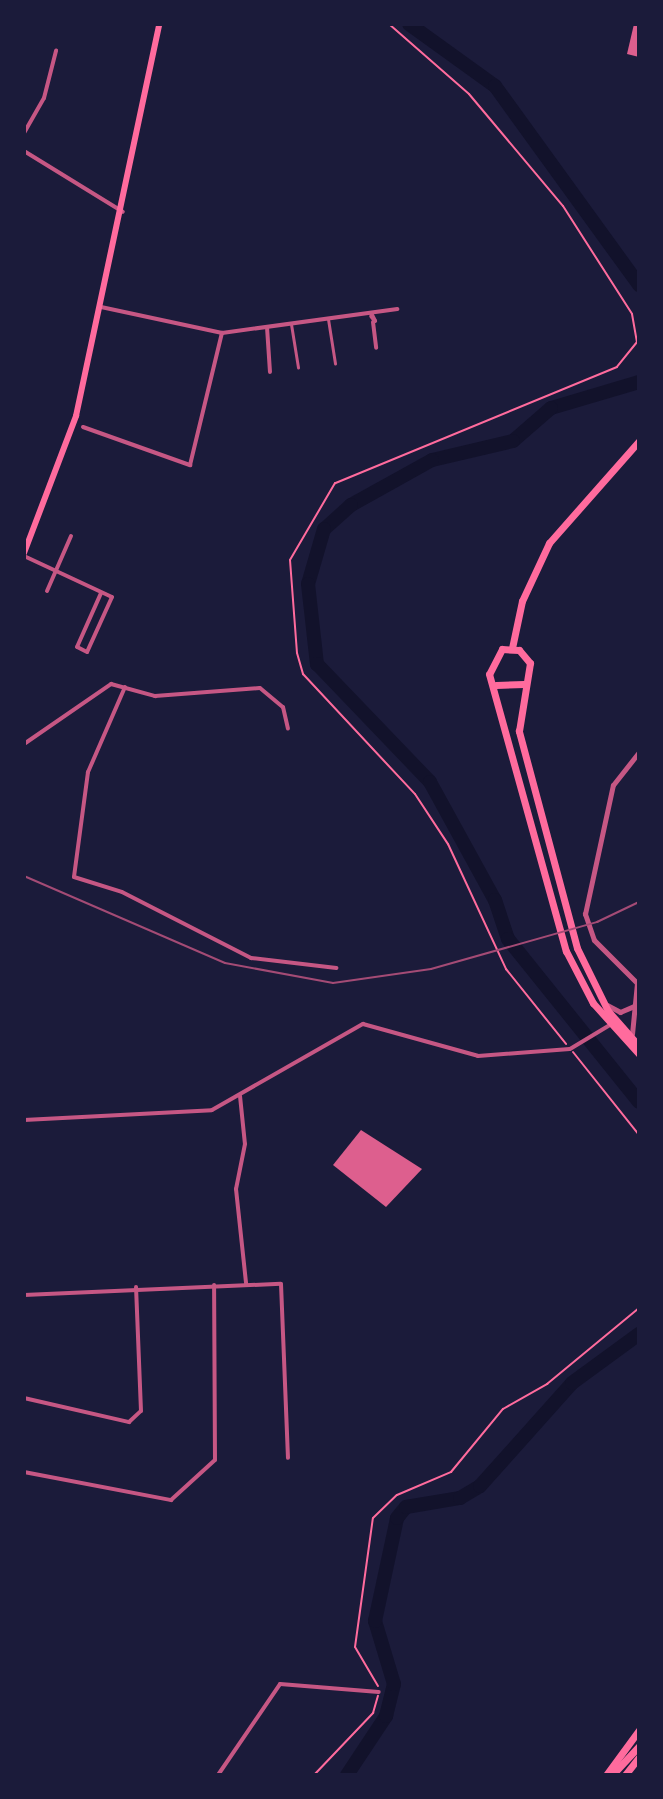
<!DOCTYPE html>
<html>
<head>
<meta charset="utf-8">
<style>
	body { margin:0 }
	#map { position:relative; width:663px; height:1799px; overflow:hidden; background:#1b1b3a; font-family:Montserrat,sans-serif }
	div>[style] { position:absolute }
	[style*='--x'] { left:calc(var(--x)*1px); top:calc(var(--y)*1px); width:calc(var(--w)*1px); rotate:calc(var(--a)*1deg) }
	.river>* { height:14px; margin:-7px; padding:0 7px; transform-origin:7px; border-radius:7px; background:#12122b }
	.building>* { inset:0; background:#dd5f8e }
	.path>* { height:2px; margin:-1px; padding:0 1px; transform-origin:1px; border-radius:1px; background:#ff6b9d }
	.pedestrian>* { height:3px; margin:-1.5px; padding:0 1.5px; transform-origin:1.5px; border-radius:1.5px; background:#c65784 }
	.minor>* { height:4px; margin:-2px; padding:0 2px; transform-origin:2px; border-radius:2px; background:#c65784 }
	.tertiary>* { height:5px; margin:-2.5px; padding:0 2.5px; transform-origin:2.5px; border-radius:2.5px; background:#c65784 }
	.secondary>* { height:6px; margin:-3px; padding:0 3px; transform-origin:3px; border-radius:3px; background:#ff6b9d }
	.primary>* { height:7px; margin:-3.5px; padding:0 3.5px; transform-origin:3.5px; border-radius:3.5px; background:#ff6b9d }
	.trunk>* { height:7px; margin:-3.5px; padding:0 3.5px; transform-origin:3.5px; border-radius:3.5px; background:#ff6b9d }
	.tram>* { height:2px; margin:-1px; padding:0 1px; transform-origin:1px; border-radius:1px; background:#a44b75 }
	span { translate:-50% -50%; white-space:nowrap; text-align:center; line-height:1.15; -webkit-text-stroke:7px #1b1b3a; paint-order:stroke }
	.frame { position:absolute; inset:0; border:26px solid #1b1b3a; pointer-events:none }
</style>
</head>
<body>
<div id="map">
	<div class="river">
		<i style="--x:409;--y:24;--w:106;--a:35.8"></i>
		<i style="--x:495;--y:86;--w:246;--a:54.1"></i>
		<i style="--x:639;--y:382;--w:92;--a:163.5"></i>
		<i style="--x:551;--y:408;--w:50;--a:139"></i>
		<i style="--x:513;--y:441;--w:83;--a:166.8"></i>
		<i style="--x:432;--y:460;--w:93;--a:150.9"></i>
		<i style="--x:351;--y:505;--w:36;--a:138"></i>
		<i style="--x:324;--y:529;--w:57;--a:106.2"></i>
		<i style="--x:308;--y:584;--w:81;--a:83.6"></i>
		<i style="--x:317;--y:664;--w:163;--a:46.2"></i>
		<i style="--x:430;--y:782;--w:135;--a:61.2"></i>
		<i style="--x:495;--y:900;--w:41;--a:71.6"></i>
		<i style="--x:508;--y:939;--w:209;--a:51.2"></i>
		<i style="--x:347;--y:1775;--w:71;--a:-56.5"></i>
		<i style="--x:386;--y:1716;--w:33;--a:-76"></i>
		<i style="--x:394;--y:1684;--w:66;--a:-106.8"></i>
		<i style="--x:375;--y:1621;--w:105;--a:-77.9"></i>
		<i style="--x:397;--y:1518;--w:14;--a:-51"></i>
		<i style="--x:406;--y:1507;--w:55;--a:-9.5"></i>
		<i style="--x:460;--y:1498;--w:23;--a:-31"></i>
		<i style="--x:480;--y:1486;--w:138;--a:-48.2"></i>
		<i style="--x:572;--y:1383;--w:83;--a:-36.2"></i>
	</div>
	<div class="building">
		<i style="clip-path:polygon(634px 24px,639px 24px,639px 57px,627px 54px)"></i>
		<i style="clip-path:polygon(361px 1130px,422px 1169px,386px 1207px,333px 1165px)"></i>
	</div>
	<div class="path">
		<i style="--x:389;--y:24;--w:106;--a:41.2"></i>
		<i style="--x:469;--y:94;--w:146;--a:50"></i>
		<i style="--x:563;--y:206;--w:128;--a:57.4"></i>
		<i style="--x:632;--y:314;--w:28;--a:80"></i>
		<i style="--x:637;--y:342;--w:32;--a:129"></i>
		<i style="--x:617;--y:367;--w:305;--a:157.6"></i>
		<i style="--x:335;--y:483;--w:89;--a:120.3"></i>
		<i style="--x:290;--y:560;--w:93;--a:85.7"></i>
		<i style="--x:297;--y:653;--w:22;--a:74"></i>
		<i style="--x:303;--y:674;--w:164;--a:47"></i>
		<i style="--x:415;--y:794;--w:60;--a:56.6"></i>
		<i style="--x:448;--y:844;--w:138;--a:65.1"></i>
		<i style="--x:506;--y:969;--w:96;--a:51.3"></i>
		<i style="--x:573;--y:1052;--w:106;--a:51.5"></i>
		<i style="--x:378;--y:1686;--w:45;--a:-120.5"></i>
		<i style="--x:355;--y:1647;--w:130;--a:-82.1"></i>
		<i style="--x:373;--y:1518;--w:33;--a:-44"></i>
		<i style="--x:397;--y:1495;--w:59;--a:-23.1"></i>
		<i style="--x:451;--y:1472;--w:82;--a:-50.5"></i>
		<i style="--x:503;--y:1409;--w:51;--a:-29.6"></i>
		<i style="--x:547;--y:1384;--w:119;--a:-39.6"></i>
		<i style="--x:314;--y:1775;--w:86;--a:-46.4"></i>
		<i style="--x:373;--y:1713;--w:18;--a:-74"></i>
	</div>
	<div class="pedestrian">
		<i style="--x:328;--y:319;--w:45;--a:81"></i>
		<i style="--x:291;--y:324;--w:44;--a:80.8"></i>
	</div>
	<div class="minor">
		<i style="--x:24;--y:133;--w:40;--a:-60.3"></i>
		<i style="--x:44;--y:98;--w:49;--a:-75.7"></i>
		<i style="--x:24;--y:151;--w:116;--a:31.6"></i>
		<i style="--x:101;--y:307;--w:124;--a:12.1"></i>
		<i style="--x:222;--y:333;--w:177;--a:-7.8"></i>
		<i style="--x:371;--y:313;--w:9;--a:63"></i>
		<i style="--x:375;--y:321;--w:6;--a:-129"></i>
		<i style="--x:373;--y:322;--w:26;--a:83"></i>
		<i style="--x:267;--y:327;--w:45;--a:86.2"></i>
		<i style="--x:83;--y:427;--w:114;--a:19.6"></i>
		<i style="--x:190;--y:465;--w:136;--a:-76.4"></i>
		<i style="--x:24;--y:556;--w:97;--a:25"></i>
		<i style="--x:112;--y:597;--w:60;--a:114.4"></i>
		<i style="--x:87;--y:652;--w:11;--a:-153"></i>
		<i style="--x:77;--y:647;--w:59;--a:-66"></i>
		<i style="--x:47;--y:591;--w:60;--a:-66.4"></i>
		<i style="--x:125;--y:687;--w:93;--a:113.5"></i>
		<i style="--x:88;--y:772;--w:106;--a:97.6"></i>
		<i style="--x:74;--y:877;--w:50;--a:17.4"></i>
		<i style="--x:122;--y:892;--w:145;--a:27.1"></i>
		<i style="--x:251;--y:958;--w:86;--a:6.7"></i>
		<i style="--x:24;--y:744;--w:106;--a:-34.6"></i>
		<i style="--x:111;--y:684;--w:46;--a:15.3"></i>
		<i style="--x:155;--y:696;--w:105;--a:-4.4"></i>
		<i style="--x:260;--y:688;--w:30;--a:40"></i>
		<i style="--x:283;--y:707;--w:22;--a:77"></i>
		<i style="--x:240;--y:1096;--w:48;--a:84.1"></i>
		<i style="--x:245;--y:1144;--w:46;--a:101.3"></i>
		<i style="--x:236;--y:1189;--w:95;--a:83.9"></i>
		<i style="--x:24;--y:1120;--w:188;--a:-3"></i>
		<i style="--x:212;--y:1110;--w:174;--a:-29.7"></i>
		<i style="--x:363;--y:1024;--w:119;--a:15.5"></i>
		<i style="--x:478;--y:1056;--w:92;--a:-4.4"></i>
		<i style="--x:570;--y:1049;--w:47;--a:-31"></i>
		<i style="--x:24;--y:1295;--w:257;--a:-2.5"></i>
		<i style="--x:281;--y:1284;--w:174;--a:87.7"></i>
		<i style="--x:24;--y:1398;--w:108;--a:12.9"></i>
		<i style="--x:129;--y:1422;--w:16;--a:-43"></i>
		<i style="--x:141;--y:1411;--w:124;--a:-92.3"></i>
		<i style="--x:24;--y:1472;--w:150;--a:10.8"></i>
		<i style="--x:171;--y:1500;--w:59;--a:-42.3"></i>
		<i style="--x:215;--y:1460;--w:175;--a:-90.3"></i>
		<i style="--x:218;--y:1775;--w:110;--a:-55.7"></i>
		<i style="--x:280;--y:1684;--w:99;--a:4.6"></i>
	</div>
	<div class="tertiary">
		<i style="--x:607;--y:1005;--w:15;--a:28"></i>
		<i style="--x:620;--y:1012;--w:15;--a:-23"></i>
		<i style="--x:632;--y:1034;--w:51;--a:-84.4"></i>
		<i style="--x:637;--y:983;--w:61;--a:-135"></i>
		<i style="--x:594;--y:940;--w:28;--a:-109"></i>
		<i style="--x:585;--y:914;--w:132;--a:-77.8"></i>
		<i style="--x:613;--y:785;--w:42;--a:-51.8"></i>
	</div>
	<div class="secondary">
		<i style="--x:24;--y:553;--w:147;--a:-69.2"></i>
		<i style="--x:76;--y:416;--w:401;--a:-78"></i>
	</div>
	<div class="primary">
		<i style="--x:512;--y:648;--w:48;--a:-78"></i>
		<i style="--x:522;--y:601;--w:64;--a:-65"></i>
		<i style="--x:549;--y:543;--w:136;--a:-48.6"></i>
		<i style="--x:496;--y:685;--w:28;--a:-2"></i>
		<i style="--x:639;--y:1046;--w:47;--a:-131.5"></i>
		<i style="--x:608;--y:1011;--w:70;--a:-116.2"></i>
		<i style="--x:577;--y:948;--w:225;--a:-105"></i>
		<i style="--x:519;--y:731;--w:69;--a:-80.8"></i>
		<i style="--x:530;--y:663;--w:17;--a:-130"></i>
		<i style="--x:519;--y:650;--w:17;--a:-177"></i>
		<i style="--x:502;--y:649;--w:28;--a:117"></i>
		<i style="--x:489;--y:674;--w:288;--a:74.5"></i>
		<i style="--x:566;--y:951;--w:59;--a:62.6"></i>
		<i style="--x:593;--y:1003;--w:69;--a:48"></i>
		<i style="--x:606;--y:1775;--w:56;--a:-53.7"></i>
	</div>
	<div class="trunk">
		<i style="--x:612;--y:1775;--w:40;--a:-47"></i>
		<i style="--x:625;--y:1775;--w:23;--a:-52"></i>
	</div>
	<div class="tram">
		<i style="--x:24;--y:876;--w:219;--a:23.4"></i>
		<i style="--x:225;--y:963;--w:110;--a:10.5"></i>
		<i style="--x:333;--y:983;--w:99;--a:-8.1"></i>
		<i style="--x:431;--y:969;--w:173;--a:-15.8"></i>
		<i style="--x:597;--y:922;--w:47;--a:-25.5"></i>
	</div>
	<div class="frame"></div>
</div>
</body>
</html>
